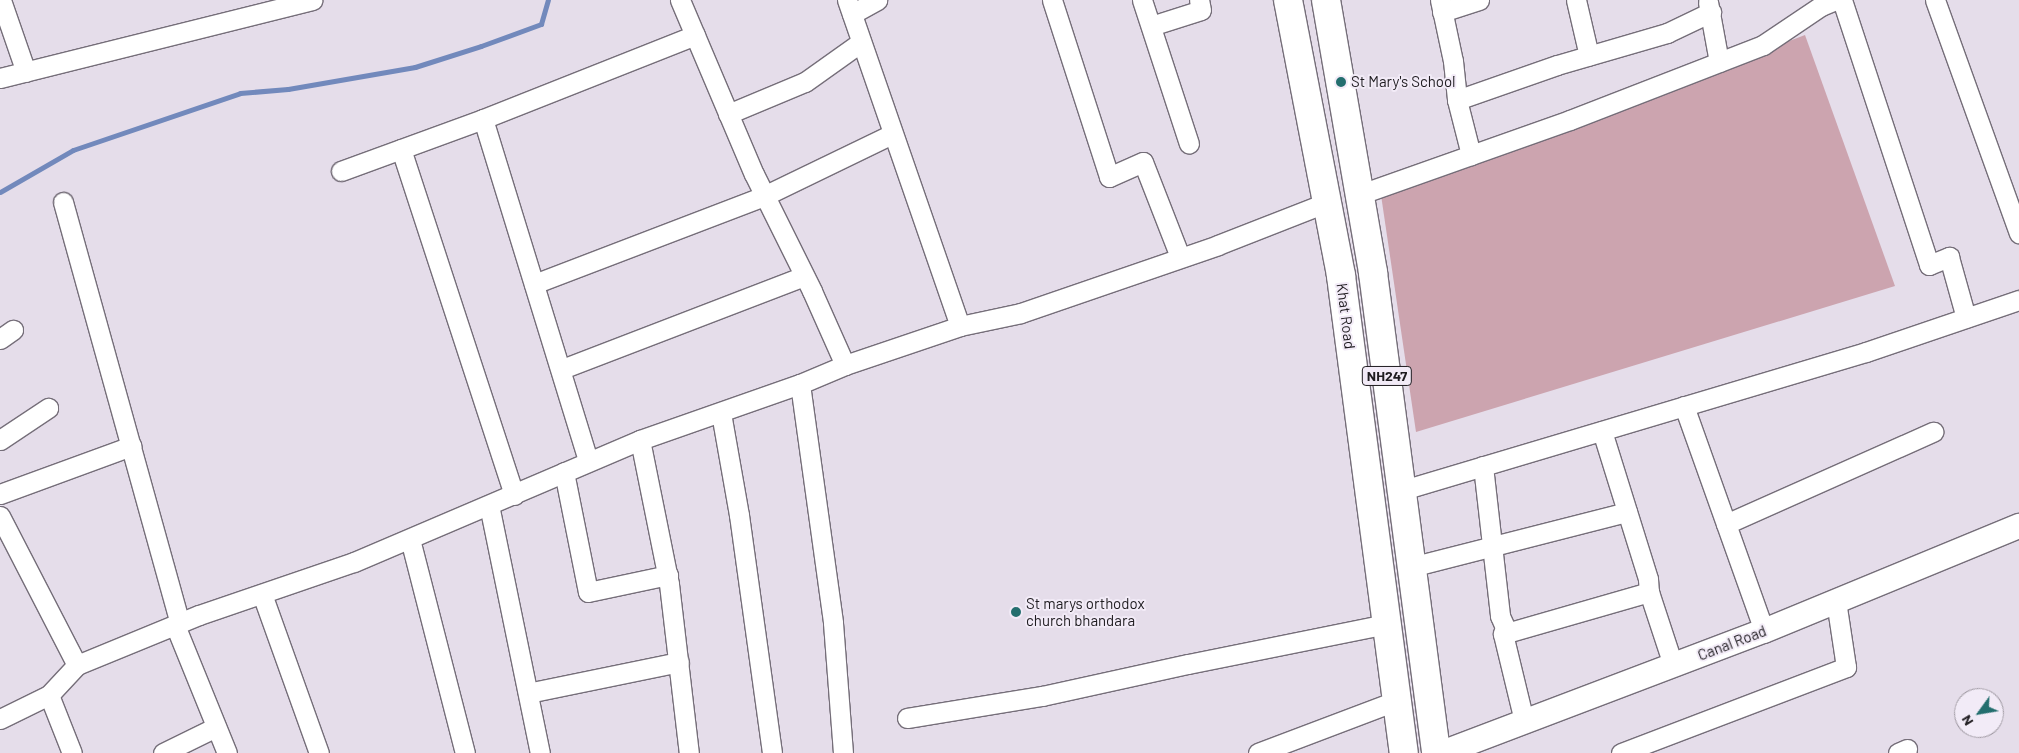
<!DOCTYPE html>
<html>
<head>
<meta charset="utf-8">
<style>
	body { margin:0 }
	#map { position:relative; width:2019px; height:753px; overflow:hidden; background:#e5ddea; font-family:Barlow,sans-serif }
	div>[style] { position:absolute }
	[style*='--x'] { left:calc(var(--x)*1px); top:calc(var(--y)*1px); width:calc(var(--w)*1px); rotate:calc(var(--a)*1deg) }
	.green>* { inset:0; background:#cca4af }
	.stream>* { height:5px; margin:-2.5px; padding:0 2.5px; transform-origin:2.5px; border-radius:2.5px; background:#7289bc }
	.roads { filter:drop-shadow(1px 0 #756e79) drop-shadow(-1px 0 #756e79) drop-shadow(0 1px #756e79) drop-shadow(0 -1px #756e79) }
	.minor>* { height:19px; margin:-9.5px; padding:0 9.5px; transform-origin:9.5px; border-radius:9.5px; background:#fff }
	.tertiary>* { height:24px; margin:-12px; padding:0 12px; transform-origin:12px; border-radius:12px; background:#fff }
	.trunk>* { height:28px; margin:-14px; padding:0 14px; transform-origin:14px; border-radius:14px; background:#fff }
	.dots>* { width:14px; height:14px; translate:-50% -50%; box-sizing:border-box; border:2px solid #f2ebf7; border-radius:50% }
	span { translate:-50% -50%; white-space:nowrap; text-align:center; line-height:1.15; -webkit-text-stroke:4px #f2ebf7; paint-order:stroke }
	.shield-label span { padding:1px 4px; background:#f2ebf7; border:1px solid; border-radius:4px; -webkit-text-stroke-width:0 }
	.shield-label { font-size:14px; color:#1f1c20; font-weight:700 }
	.poi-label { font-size:15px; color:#1f1c20 }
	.left { translate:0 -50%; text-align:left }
	.street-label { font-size:15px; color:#1f1c20 }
	.north { position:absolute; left:1954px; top:688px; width:50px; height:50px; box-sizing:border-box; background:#f2ebf7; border:1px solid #9e98a1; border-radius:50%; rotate:238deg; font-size:14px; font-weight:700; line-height:20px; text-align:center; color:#1f1c20 }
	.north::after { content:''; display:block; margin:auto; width:18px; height:22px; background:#236e6e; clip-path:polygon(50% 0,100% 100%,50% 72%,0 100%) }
</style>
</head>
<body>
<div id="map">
	<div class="green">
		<i style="clip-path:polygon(1805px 35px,1895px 286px,1416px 432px,1381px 195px)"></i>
	</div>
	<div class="stream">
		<i style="--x:0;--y:192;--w:84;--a:-29.9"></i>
		<i style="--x:73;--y:150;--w:176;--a:-18.8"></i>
		<i style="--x:240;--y:93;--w:48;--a:-4.8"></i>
		<i style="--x:288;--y:89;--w:129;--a:-9.8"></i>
		<i style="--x:415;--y:67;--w:69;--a:-17.7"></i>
		<i style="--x:481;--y:46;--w:64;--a:-20.1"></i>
		<i style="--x:541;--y:24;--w:25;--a:-74"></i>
	</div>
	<div class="roads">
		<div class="minor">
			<i style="--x:1;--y:0;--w:76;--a:70.9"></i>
			<i style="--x:680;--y:0;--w:189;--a:67"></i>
			<i style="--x:754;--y:174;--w:131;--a:63.6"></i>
			<i style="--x:812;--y:291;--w:81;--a:66"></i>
			<i style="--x:847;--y:0;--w:345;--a:70.9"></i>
			<i style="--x:1052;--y:0;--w:186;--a:72.1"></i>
			<i style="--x:1109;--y:177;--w:37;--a:-24"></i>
			<i style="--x:1143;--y:162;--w:102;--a:68.7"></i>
			<i style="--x:1142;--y:0;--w:151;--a:71.9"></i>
			<i style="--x:1440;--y:0;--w:62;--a:78"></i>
			<i style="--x:1453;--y:61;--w:39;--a:84"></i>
			<i style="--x:1457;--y:100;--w:106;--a:-19.3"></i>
			<i style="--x:1557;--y:65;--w:115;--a:-16.2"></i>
			<i style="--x:1667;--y:33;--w:49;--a:-25.5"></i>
			<i style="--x:1576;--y:0;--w:57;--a:76.9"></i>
			<i style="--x:1842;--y:0;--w:279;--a:71.8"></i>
			<i style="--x:1929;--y:265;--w:22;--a:-22"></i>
			<i style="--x:1949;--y:257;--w:63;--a:74.4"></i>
			<i style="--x:1935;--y:0;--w:248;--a:70.2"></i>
			<i style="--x:1708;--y:2;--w:61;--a:79.6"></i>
			<i style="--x:1442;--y:12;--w:39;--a:-18"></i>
			<i style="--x:852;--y:14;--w:29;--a:-29"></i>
			<i style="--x:1151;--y:26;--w:52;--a:-17.7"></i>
			<i style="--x:1201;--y:10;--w:10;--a:-101"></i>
			<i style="--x:0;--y:78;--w:322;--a:-14"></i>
			<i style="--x:1457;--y:100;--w:57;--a:75.7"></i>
			<i style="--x:728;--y:114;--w:83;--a:-22.6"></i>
			<i style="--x:805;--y:82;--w:69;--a:-35.5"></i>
			<i style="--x:483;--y:119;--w:358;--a:72.9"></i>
			<i style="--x:401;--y:149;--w:364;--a:71.9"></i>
			<i style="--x:341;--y:171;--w:151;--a:-20.1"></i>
			<i style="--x:483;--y:119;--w:228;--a:-21.6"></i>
			<i style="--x:1361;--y:194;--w:222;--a:-19.5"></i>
			<i style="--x:1570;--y:120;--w:207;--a:-21.2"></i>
			<i style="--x:1763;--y:45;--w:70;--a:-33.9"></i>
			<i style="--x:1821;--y:6;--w:15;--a:-23"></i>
			<i style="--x:63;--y:202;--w:437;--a:74.5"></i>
			<i style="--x:534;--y:284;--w:246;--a:-20.9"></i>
			<i style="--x:764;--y:196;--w:142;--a:-25.8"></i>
			<i style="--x:0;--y:339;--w:16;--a:-35"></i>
			<i style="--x:562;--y:369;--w:259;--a:-21"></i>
			<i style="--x:800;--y:384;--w:241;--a:82.1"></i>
			<i style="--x:833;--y:623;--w:130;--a:85.6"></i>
			<i style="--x:1684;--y:406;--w:239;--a:70.4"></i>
			<i style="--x:721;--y:413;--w:104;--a:80"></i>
			<i style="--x:739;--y:515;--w:240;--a:82.1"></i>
			<i style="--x:1602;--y:431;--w:155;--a:72.7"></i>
			<i style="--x:1648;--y:579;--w:13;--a:86"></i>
			<i style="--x:1649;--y:592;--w:77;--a:71.8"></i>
			<i style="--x:0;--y:440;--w:58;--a:-33.7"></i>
			<i style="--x:640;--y:440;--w:147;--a:78.6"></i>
			<i style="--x:669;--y:584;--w:170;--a:83.3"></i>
			<i style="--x:1483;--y:466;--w:151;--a:83.5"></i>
			<i style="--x:1500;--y:616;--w:12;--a:66"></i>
			<i style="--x:1505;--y:627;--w:7;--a:106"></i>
			<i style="--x:1503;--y:634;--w:89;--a:76.4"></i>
			<i style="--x:564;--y:472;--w:122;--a:78.7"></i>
			<i style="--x:588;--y:592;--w:82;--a:-12"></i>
			<i style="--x:1403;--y:490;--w:483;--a:-16.6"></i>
			<i style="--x:1866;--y:352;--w:162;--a:-18.8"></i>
			<i style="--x:0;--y:494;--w:140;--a:-20.1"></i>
			<i style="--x:489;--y:505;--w:253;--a:78.4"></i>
			<i style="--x:0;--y:516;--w:168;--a:62.7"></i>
			<i style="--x:1726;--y:524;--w:227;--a:-24"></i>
			<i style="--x:410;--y:539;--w:221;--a:75.6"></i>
			<i style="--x:1411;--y:567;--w:223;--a:-14.3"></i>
			<i style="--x:262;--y:594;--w:169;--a:70.3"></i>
			<i style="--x:175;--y:625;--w:138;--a:67.9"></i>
			<i style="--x:1503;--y:634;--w:152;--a:-16"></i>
			<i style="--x:528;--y:693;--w:154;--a:-11.6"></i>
			<i style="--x:49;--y:695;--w:62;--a:68.4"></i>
			<i style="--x:907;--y:718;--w:137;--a:-9.3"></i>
			<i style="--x:1042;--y:696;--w:149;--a:-12.4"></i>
			<i style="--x:1188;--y:664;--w:203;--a:-11.4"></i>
			<i style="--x:0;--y:719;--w:55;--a:-26.1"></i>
			<i style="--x:49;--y:695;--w:41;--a:-47"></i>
			<i style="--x:77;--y:665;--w:132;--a:-22.3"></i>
			<i style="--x:199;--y:615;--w:164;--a:-18.9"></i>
			<i style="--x:354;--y:562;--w:311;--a:-23.1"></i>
			<i style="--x:640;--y:440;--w:170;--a:-19.3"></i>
			<i style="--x:800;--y:384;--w:49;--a:-22.9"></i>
			<i style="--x:845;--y:365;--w:121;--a:-18.7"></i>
			<i style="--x:960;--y:326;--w:62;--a:-12"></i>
			<i style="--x:1021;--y:313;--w:208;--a:-19"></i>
			<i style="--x:1218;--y:245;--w:118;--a:-21.4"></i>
			<i style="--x:163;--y:753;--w:59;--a:-26.1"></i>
			<i style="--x:1258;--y:753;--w:150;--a:-20.7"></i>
			<i style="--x:1621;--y:753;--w:241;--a:-20.9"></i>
			<i style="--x:1846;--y:667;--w:67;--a:-98.6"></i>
			<i style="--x:1898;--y:753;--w:10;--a:-24"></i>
		</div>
		<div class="tertiary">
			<i style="--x:1442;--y:753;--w:344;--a:-20.8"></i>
			<i style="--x:1764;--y:631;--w:276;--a:-22.4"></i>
		</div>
		<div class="trunk">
			<i style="--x:1288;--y:0;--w:281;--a:79.1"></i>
			<i style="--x:1341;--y:276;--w:481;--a:82.5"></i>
			<i style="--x:1326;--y:0;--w:277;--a:80.2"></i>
			<i style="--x:1373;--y:273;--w:484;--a:82.5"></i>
		</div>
	</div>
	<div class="dots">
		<i style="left:1341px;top:82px;background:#236e6e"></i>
		<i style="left:1016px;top:612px;background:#236e6e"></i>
	</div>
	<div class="shield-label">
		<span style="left:1387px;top:376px">NH247</span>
	</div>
	<div class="poi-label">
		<span class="left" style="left:1351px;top:82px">St Mary's School</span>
		<span class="left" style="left:1026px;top:612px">St marys orthodox<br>church bhandara</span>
	</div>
	<div class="street-label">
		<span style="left:1346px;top:316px;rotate:83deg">Khat Road</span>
		<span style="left:1732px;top:643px;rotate:-21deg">Canal Road</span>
	</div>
	<div class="north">N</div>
</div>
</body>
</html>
